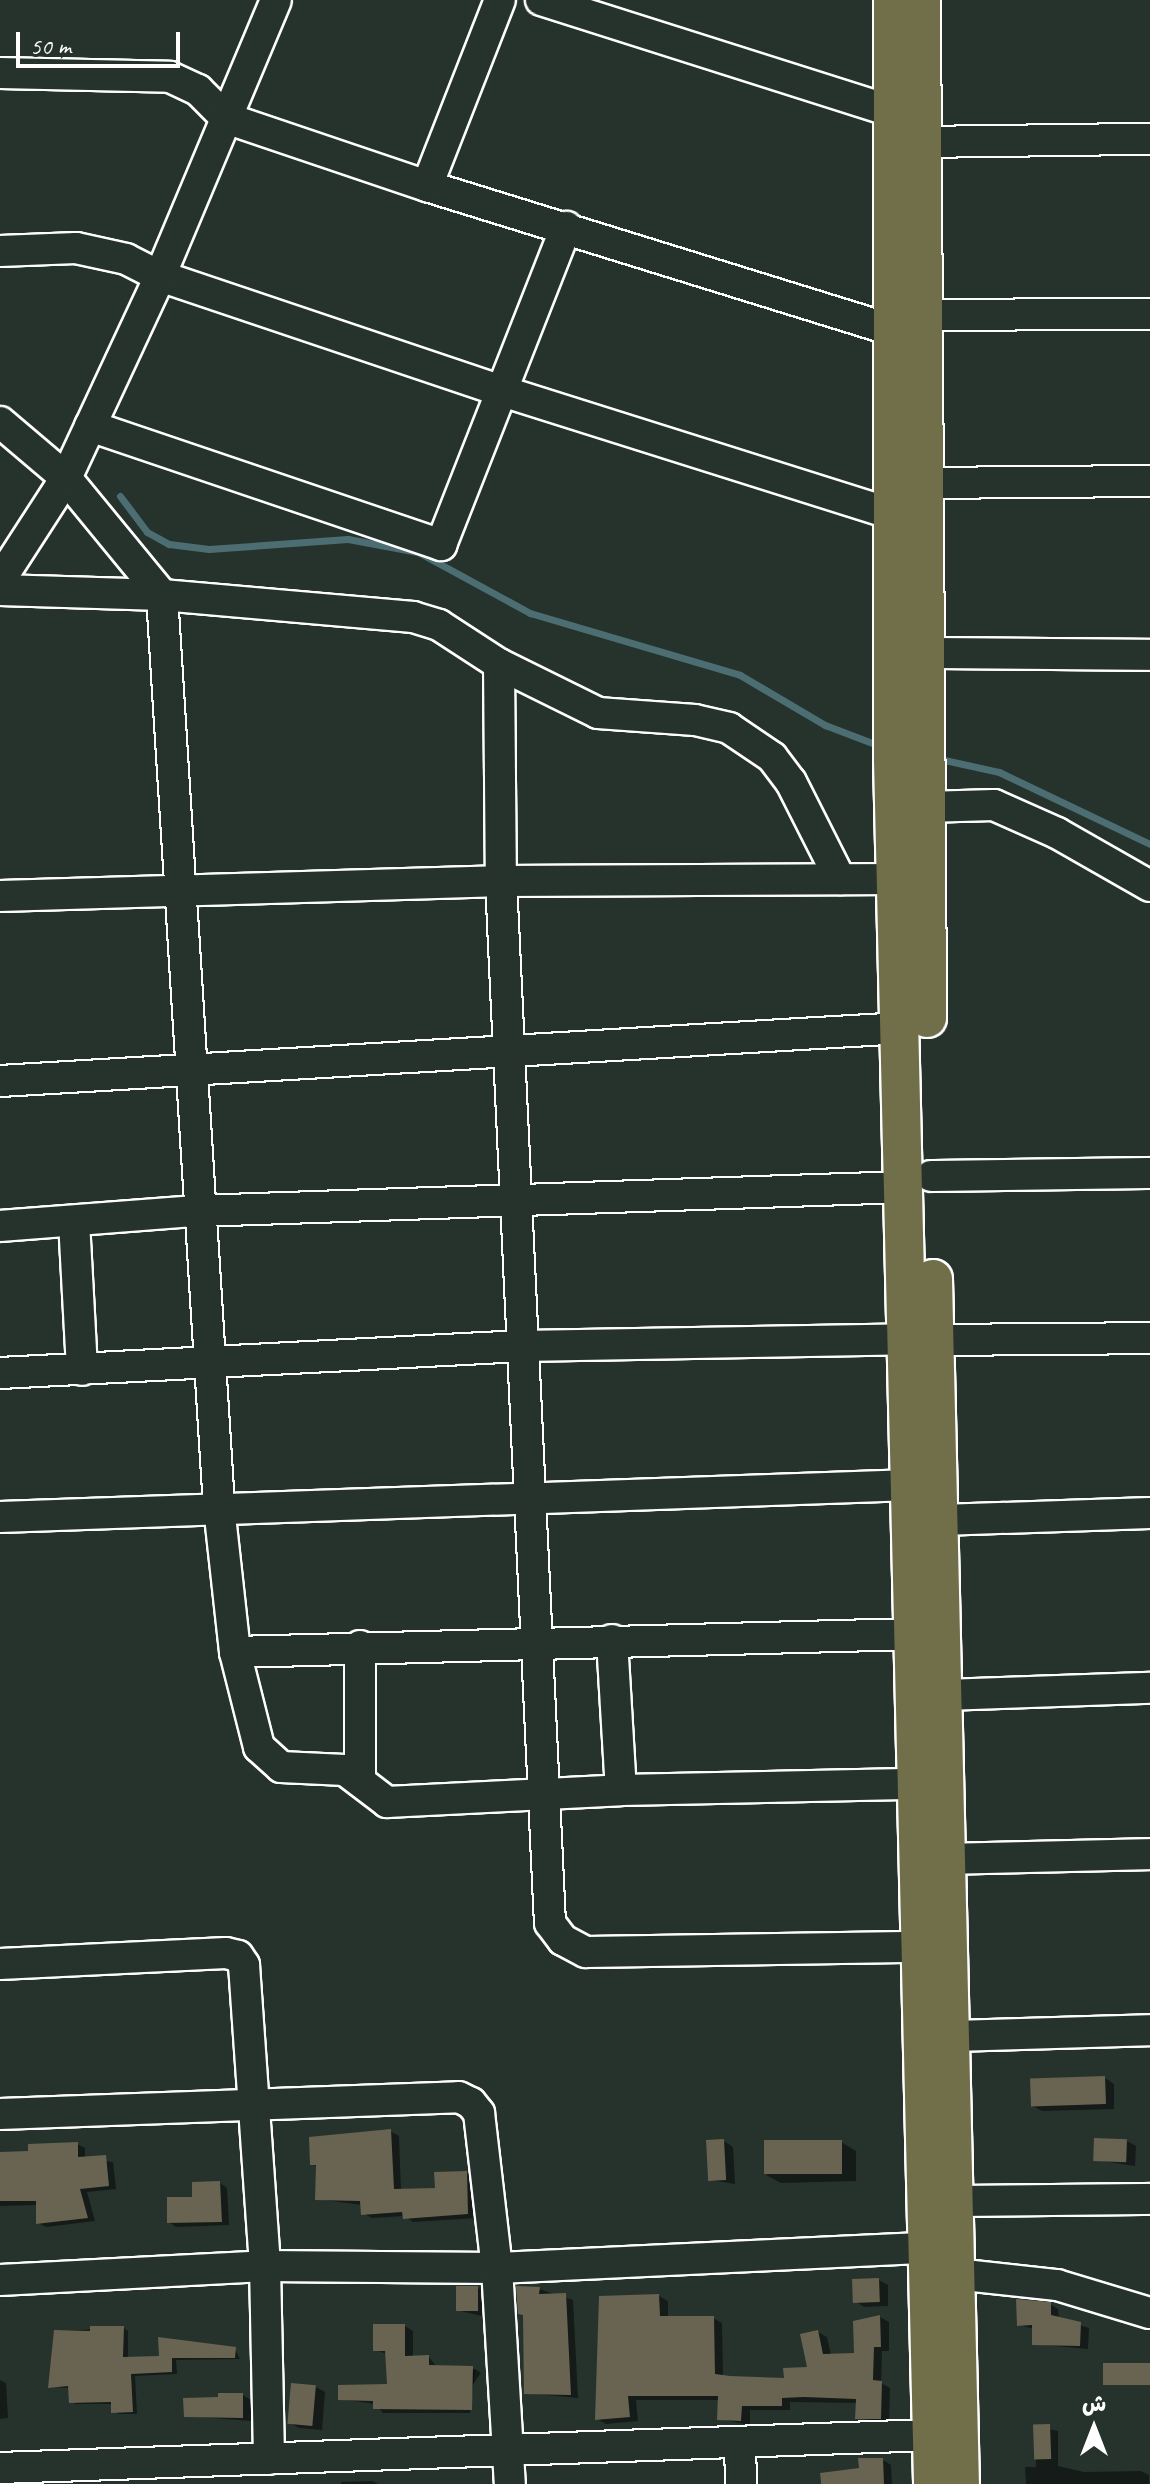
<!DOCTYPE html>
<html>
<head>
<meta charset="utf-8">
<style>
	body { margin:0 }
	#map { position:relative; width:1150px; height:2484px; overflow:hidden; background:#26332d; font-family:Caveat,"Playpen Sans Arabic",sans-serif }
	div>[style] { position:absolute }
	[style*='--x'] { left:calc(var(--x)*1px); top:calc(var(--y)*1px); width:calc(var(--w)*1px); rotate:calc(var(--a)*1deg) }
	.shadow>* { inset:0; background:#0007; transform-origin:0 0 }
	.stream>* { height:7px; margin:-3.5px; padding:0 3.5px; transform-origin:3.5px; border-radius:3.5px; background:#4c6e72 }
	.building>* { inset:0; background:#686451; transform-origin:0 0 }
	.roads { filter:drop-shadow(2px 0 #fff) drop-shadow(-2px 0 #fff) drop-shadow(0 2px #fff) drop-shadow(0 -2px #fff) }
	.minor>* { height:30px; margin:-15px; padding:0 15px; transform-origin:15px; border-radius:15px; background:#26332d }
	.major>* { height:38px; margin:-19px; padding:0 19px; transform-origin:19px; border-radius:19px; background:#716f4a }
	span { translate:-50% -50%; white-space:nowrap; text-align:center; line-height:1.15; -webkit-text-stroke:6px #26332d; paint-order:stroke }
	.north { position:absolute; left:1054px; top:2388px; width:80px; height:80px; -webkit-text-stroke:6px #26332d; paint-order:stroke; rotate:0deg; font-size:22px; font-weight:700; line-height:32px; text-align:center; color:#fff }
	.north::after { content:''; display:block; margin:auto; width:28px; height:36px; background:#fff; clip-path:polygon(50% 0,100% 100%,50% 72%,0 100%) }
	.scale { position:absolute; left:16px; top:32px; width:164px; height:36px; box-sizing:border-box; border:4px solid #fff; border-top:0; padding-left:10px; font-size:24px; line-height:28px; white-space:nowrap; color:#fff; -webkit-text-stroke:6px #26332d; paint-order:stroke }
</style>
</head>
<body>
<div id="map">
	<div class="shadow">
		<i style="clip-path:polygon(1105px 2078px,1114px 2084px,1114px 2109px,1042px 2111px,1033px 2106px)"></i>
		<i style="clip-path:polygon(390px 2131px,399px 2136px,401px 2191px,437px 2190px,467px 2173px,475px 2178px,476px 2218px,413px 2222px,405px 2216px,372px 2218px,363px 2213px,362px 2205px,317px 2199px,318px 2167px,312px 2164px)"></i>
		<i style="clip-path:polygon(724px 2141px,733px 2147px,735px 2184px,710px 2180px)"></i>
		<i style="clip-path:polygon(1127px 2141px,1136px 2146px,1135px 2166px,1096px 2160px)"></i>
		<i style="clip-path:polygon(841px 2142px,856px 2151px,856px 2181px,781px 2183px,766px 2175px)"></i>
		<i style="clip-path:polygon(77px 2144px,85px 2148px,85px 2159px,113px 2162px,116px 2189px,87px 2192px,95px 2221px,46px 2227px,38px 2223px,38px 2205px,0 2206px,0 2152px,30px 2153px)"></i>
		<i style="clip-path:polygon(220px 2183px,227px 2188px,229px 2225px,176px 2227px,169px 2222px)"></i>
		<i style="clip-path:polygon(879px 2280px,888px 2285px,888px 2306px,864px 2307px,855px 2301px)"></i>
		<i style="clip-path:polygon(478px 2288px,487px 2294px,486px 2317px,456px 2310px)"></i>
		<i style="clip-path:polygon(539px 2289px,573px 2300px,578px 2398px,526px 2393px,525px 2316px,520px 2313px)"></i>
		<i style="clip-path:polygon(659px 2296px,668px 2301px,668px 2318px,713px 2318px,722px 2323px,723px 2377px,786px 2380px,810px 2369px,818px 2332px,827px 2337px,831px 2355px,856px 2354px,880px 2317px,889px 2322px,889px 2351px,882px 2351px,881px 2383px,890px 2388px,889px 2423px,857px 2418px,858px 2403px,790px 2402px,790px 2410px,750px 2410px,750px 2425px,719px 2419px,720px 2400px,636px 2400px,638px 2421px,606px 2424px,597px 2419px)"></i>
		<i style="clip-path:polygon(1050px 2304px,1058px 2309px,1059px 2319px,1089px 2328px,1088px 2349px,1034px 2344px,1034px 2329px,1019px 2325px)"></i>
		<i style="clip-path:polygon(405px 2326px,413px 2331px,413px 2358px,429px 2357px,437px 2367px,475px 2369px,470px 2413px,383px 2413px,375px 2404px,340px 2399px,389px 2386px,387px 2354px,375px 2350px)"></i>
		<i style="clip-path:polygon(124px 2328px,128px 2331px,128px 2359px,235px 2349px,240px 2359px,176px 2360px,177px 2374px,135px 2376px,137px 2414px,118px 2414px,113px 2404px,75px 2404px,70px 2388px,50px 2387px,56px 2331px)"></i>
		<i style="clip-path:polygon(1150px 2365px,1150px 2385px,1105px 2384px)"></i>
		<i style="left:475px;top:2369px;width:7px;height:44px;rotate:34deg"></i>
		<i style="clip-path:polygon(0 2380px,6px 2383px,8px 2418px,0 2419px)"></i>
		<i style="clip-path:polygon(316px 2387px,325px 2392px,322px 2430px,299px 2428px,290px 2423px)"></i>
		<i style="clip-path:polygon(243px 2395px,251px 2400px,251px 2421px,186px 2416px)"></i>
		<i style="clip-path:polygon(1035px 2426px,1058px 2431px,1058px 2466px,1084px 2472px,1141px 2471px,1149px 2475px,1149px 2484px,1026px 2484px,1025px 2467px,1036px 2467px)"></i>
		<i style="clip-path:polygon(883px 2460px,891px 2465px,892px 2484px,801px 2484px,821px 2484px,820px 2475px,861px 2470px)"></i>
		<i style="clip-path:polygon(373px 2481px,378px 2484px,341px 2484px,341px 2482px)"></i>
	</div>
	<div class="stream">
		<i style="--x:120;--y:496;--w:45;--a:53.1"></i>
		<i style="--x:147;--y:532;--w:25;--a:29"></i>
		<i style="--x:169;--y:544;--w:40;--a:7.1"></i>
		<i style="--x:209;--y:549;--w:139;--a:-4.1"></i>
		<i style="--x:348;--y:539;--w:71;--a:10.5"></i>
		<i style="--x:418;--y:552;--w:128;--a:28.6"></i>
		<i style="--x:530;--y:613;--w:219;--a:16.4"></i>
		<i style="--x:740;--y:675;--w:99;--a:30.5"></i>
		<i style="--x:825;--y:725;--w:59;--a:20.9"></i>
		<i style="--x:935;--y:758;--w:66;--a:12.3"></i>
		<i style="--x:999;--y:772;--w:167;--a:25.5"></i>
	</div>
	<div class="building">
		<i style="left:1105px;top:2076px;width:28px;height:75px;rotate:88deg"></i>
		<i style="clip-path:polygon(391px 2129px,394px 2189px,435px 2188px,434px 2172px,467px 2171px,468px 2214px,403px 2219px,402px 2212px,361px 2215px,360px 2201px,315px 2200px,316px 2165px,310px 2165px,309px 2137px)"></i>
		<i style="left:1094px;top:2138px;width:33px;height:23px;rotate:2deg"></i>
		<i style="left:724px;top:2139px;width:41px;height:18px;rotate:87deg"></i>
		<i style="left:842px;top:2140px;width:34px;height:78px;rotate:90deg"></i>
		<i style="clip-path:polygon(78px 2142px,78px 2157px,106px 2155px,109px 2186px,80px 2189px,88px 2218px,36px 2224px,36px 2201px,0 2201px,0 2152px,28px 2151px,28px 2144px)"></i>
		<i style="clip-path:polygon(220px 2181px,222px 2222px,167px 2223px,167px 2197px,192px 2197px,192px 2182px)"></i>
		<i style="left:879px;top:2278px;width:24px;height:27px;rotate:88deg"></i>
		<i style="left:456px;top:2286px;width:22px;height:25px"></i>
		<i style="clip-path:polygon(516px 2286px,540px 2287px,539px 2294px,566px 2293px,571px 2395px,524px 2394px,523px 2315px,518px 2314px)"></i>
		<i style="clip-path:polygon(659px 2294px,660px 2316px,714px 2316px,715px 2374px,730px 2376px,784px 2378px,783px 2368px,807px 2367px,800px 2334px,818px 2330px,823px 2354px,854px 2353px,853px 2321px,880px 2315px,881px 2347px,874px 2347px,873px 2380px,882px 2381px,881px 2419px,855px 2419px,856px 2399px,804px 2397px,782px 2398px,782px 2406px,742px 2406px,741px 2421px,717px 2420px,718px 2396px,628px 2396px,630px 2417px,595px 2420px,599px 2296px)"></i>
		<i style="clip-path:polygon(1016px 2299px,1051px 2302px,1051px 2315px,1081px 2322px,1080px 2346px,1032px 2345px,1032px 2325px,1017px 2326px)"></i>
		<i style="clip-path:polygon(373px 2324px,405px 2324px,405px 2356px,429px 2355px,429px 2365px,473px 2366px,472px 2410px,373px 2409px,373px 2401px,338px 2400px,338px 2385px,387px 2384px,385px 2351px,373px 2351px)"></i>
		<i style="clip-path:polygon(90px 2326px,124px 2326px,123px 2357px,159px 2356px,158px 2337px,236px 2347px,235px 2358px,172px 2358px,172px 2372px,131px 2374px,133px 2412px,111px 2413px,111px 2402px,69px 2403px,68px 2386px,48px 2388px,54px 2330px,90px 2331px)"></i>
		<i style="left:1103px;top:2363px;width:47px;height:22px"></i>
		<i style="left:291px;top:2383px;width:25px;height:41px;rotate:5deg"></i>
		<i style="clip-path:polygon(218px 2393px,243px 2393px,243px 2418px,184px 2417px,183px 2398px,218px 2397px)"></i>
		<i style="left:1050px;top:2424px;width:35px;height:17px;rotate:88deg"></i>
		<i style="clip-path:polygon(858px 2458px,883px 2458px,884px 2484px,821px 2484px,820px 2473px,859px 2468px)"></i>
	</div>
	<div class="roads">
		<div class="minor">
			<i style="--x:541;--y:0;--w:370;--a:17.6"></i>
			<i style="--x:0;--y:73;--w:170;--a:1.3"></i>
			<i style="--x:170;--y:77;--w:31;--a:25"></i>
			<i style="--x:198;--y:90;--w:40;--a:45"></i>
			<i style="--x:226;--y:118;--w:212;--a:18.7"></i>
			<i style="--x:427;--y:186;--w:487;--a:17.2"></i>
			<i style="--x:921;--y:142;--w:229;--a:-0.8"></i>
			<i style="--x:427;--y:186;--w:200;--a:-68.6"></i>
			<i style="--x:0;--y:251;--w:76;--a:-2.3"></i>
			<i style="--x:76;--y:248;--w:51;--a:12.4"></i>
			<i style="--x:126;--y:259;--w:38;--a:27"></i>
			<i style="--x:160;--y:276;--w:361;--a:18.6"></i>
			<i style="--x:502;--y:391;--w:410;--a:17.5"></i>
			<i style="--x:921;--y:315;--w:229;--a:-0.3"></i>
			<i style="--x:0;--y:422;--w:87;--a:40.3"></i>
			<i style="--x:66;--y:478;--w:151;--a:50.6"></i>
			<i style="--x:162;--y:595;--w:252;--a:5"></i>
			<i style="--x:413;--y:617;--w:27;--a:17"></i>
			<i style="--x:439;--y:625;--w:72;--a:33"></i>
			<i style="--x:499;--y:664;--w:110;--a:26.3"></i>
			<i style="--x:598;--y:713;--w:97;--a:4.1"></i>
			<i style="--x:695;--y:720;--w:35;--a:13"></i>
			<i style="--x:729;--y:728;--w:52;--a:34"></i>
			<i style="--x:772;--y:757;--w:31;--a:53"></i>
			<i style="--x:791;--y:782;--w:109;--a:63.2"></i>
			<i style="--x:90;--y:426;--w:371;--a:18.7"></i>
			<i style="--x:441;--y:545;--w:342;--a:-68.5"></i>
			<i style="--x:922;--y:483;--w:228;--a:-0.5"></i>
			<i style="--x:0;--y:580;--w:121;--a:-57.1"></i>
			<i style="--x:66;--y:478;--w:223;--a:-65"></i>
			<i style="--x:160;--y:276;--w:299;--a:-67.2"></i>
			<i style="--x:0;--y:590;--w:162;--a:1.8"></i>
			<i style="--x:162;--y:595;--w:914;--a:86.42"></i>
			<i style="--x:219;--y:1507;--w:146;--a:83.7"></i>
			<i style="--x:235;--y:1652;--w:98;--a:75.8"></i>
			<i style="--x:259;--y:1747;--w:30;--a:42"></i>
			<i style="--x:281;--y:1767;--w:64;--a:2.7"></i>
			<i style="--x:345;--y:1770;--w:53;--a:37.3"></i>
			<i style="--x:387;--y:1802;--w:234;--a:-2.9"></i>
			<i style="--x:621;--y:1790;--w:296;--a:-1.2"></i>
			<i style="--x:923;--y:653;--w:227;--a:0.5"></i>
			<i style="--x:499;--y:664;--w:217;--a:89.5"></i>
			<i style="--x:501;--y:881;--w:1043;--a:87.31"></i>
			<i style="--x:550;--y:1923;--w:21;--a:53"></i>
			<i style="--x:563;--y:1940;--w:26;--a:28"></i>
			<i style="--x:586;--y:1952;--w:335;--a:-0.9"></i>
			<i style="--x:925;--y:807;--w:69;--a:-1.7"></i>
			<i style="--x:994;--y:805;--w:69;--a:24"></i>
			<i style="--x:1057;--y:833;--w:107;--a:29.7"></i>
			<i style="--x:0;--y:896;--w:501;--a:-1.71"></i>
			<i style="--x:501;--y:881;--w:396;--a:-0.3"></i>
			<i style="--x:0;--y:1081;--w:904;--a:-3.36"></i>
			<i style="--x:931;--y:1176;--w:219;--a:-0.8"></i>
			<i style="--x:74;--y:1221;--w:149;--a:86.9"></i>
			<i style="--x:0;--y:1226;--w:198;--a:-4.4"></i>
			<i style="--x:197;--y:1211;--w:708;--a:-1.94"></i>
			<i style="--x:935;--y:1340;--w:215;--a:-0.5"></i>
			<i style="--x:0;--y:1373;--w:523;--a:-2.96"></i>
			<i style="--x:522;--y:1346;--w:386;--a:-1"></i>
			<i style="--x:0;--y:1517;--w:912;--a:-2.01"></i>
			<i style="--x:941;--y:1520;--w:209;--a:-1.9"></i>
			<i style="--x:612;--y:1640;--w:150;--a:86.6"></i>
			<i style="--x:360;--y:1646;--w:135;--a:90"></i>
			<i style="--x:235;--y:1652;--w:678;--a:-1.52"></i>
			<i style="--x:945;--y:1695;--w:205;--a:-2"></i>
			<i style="--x:948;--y:1859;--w:202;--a:-1.4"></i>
			<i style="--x:0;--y:1964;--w:226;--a:-2.8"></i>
			<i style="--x:226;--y:1953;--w:12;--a:14"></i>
			<i style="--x:238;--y:1956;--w:11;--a:56"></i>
			<i style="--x:244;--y:1965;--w:302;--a:86"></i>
			<i style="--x:265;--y:2266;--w:193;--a:88.8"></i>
			<i style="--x:952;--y:2036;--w:198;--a:-1.7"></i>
			<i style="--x:0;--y:2114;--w:459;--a:-2.1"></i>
			<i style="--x:459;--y:2097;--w:13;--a:27"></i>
			<i style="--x:471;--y:2103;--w:13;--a:51"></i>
			<i style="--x:479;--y:2113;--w:156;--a:83.4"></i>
			<i style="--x:497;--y:2268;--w:216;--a:86.6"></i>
			<i style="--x:953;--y:2201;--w:197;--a:-0.6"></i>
			<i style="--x:955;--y:2274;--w:103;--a:6.2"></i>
			<i style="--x:1057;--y:2285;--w:97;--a:16.8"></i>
			<i style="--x:0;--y:2280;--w:265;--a:-3"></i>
			<i style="--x:265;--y:2266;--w:232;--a:0.5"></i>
			<i style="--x:497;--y:2268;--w:430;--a:-2.7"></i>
			<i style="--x:740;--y:2443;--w:41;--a:88.6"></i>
			<i style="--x:0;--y:2468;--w:933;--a:-2.03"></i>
		</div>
		<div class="major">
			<i style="--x:893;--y:0;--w:760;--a:90"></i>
			<i style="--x:893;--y:760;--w:1724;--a:88.67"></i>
			<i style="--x:921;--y:0;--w:1018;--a:89.66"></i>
			<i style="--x:933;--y:1279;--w:1205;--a:88.72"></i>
		</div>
	</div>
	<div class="north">ش</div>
	<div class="scale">50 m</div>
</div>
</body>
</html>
